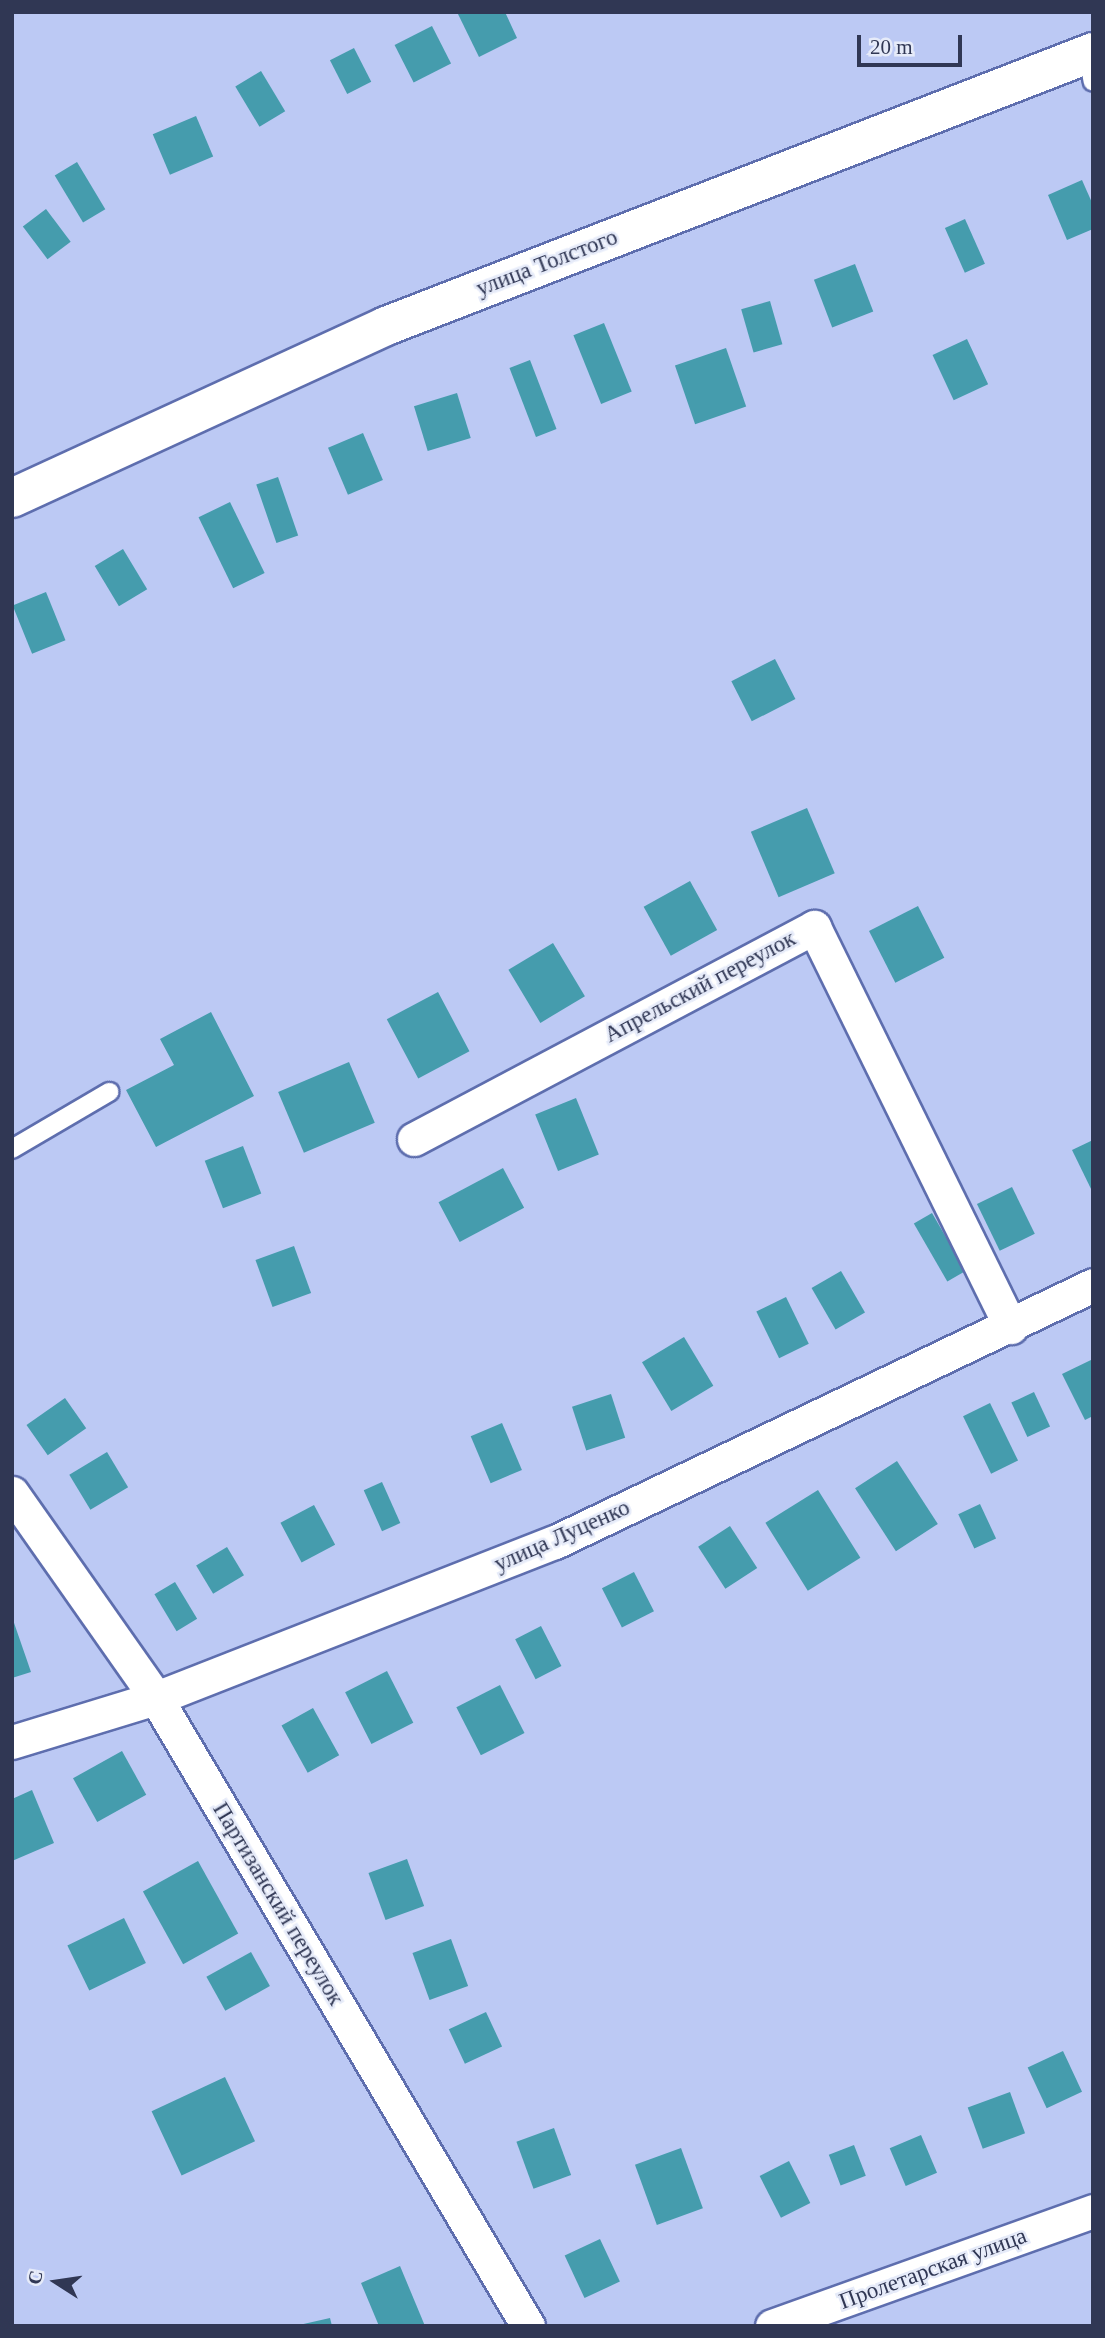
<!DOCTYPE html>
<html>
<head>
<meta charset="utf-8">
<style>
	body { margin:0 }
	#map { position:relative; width:1105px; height:2338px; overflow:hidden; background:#bcc9f4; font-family:Georgia,serif }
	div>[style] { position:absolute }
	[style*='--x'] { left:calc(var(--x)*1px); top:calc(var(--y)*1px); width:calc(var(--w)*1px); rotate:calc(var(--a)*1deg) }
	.building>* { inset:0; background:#459cad; transform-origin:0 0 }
	.roads { filter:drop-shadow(2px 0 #5e6eae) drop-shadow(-2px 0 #5e6eae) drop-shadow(0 2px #5e6eae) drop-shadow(0 -2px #5e6eae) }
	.service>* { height:18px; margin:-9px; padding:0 9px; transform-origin:9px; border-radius:9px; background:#fff }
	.minor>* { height:33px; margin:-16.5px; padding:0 16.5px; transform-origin:16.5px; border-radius:16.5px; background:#fff }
	.secondary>* { height:38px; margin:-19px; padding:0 19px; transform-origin:19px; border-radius:19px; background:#fff }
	span { translate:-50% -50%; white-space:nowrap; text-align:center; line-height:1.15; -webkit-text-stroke:5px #e6ebf9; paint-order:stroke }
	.street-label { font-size:23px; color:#303754 }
	.frame { position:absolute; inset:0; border:14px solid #303754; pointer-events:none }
	.north { position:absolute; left:21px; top:2247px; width:70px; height:70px; -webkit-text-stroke:5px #e6ebf9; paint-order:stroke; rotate:282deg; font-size:19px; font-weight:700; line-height:28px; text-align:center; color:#303754 }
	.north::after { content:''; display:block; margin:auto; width:24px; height:32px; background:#303754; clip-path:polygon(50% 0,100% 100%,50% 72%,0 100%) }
	.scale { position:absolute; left:857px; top:35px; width:105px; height:32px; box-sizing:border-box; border:4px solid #303754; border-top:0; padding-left:9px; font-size:21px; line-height:24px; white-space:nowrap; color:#303754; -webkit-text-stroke:5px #e6ebf9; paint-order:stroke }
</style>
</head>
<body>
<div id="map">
	<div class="building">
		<i style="clip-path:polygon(457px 12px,505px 12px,517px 38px,479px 57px)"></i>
		<i style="left:432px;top:26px;width:42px;height:42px;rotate:63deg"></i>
		<i style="left:354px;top:48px;width:38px;height:27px;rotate:63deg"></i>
		<i style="left:261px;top:71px;width:47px;height:30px;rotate:59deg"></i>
		<i style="left:196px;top:116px;width:44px;height:47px;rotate:67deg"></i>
		<i style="left:77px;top:162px;width:55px;height:26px;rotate:59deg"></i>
		<i style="clip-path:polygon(1082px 180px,1093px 205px,1093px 229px,1067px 240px,1048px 195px)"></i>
		<i style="left:46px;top:209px;width:41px;height:29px;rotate:53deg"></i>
		<i style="left:965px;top:219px;width:49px;height:22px;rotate:66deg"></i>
		<i style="left:855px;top:264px;width:51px;height:44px;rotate:69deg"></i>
		<i style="left:770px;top:301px;width:45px;height:30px;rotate:74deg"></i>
		<i style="left:604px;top:323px;width:74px;height:33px;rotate:68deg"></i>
		<i style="left:967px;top:339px;width:50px;height:38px;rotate:65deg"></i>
		<i style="left:726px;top:348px;width:62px;height:54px;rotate:71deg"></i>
		<i style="left:530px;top:360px;width:74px;height:22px;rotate:69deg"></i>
		<i style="left:457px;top:393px;width:47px;height:45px;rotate:73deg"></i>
		<i style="left:363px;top:433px;width:51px;height:38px;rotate:67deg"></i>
		<i style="left:278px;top:477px;width:62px;height:23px;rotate:71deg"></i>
		<i style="left:230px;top:502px;width:79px;height:35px;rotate:64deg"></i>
		<i style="left:123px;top:549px;width:47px;height:33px;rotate:59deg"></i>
		<i style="left:46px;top:592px;width:52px;height:36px;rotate:68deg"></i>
		<i style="left:775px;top:659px;width:45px;height:49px;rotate:63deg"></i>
		<i style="left:807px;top:808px;width:71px;height:61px;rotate:67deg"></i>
		<i style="left:690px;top:881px;width:56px;height:53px;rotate:61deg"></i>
		<i style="left:918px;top:906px;width:58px;height:55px;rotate:63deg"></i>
		<i style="left:553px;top:943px;width:62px;height:52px;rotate:59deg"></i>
		<i style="left:438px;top:992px;width:67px;height:58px;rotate:62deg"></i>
		<i style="clip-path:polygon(211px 1012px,254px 1096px,156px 1147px,126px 1090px,174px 1065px,160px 1039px)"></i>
		<i style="left:349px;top:1062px;width:66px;height:77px;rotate:67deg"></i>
		<i style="left:576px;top:1098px;width:61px;height:44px;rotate:68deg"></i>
		<i style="clip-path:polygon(1093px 1140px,1093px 1193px,1072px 1150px)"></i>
		<i style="left:243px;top:1146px;width:51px;height:41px;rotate:69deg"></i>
		<i style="left:503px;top:1168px;width:45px;height:73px;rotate:62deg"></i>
		<i style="left:1012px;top:1187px;width:52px;height:39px;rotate:64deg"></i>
		<i style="left:932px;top:1213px;width:67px;height:21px;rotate:60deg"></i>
		<i style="left:294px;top:1246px;width:50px;height:41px;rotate:70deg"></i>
		<i style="left:841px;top:1271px;width:48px;height:34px;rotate:60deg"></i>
		<i style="left:786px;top:1297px;width:52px;height:33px;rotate:64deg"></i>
		<i style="left:684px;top:1337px;width:57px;height:49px;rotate:59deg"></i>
		<i style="clip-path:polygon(1093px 1359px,1093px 1416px,1085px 1420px,1062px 1374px)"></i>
		<i style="left:1034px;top:1392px;width:38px;height:25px;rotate:65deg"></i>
		<i style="left:611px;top:1394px;width:46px;height:41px;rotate:72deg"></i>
		<i style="left:65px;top:1398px;width:37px;height:47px;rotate:55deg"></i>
		<i style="left:990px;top:1403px;width:64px;height:30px;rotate:64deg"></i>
		<i style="left:502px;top:1423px;width:51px;height:34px;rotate:67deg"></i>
		<i style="left:107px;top:1452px;width:41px;height:44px;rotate:59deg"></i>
		<i style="left:897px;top:1461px;width:75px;height:50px;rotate:57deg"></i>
		<i style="left:382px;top:1482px;width:45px;height:20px;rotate:66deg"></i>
		<i style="left:818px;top:1490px;width:80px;height:62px;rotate:58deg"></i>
		<i style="left:980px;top:1504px;width:38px;height:24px;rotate:65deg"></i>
		<i style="left:314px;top:1505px;width:45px;height:38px;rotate:62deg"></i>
		<i style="left:730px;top:1526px;width:50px;height:38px;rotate:57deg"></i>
		<i style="left:227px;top:1547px;width:33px;height:36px;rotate:59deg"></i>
		<i style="left:634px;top:1572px;width:44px;height:36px;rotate:63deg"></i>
		<i style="left:175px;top:1582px;width:43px;height:24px;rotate:59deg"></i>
		<i style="clip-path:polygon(12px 1617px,31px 1672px,12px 1678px)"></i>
		<i style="left:541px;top:1626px;width:45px;height:29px;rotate:63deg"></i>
		<i style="left:387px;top:1671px;width:58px;height:47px;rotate:63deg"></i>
		<i style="left:500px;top:1685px;width:54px;height:49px;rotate:63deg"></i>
		<i style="left:313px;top:1708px;width:54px;height:36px;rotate:61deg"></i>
		<i style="left:122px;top:1751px;width:50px;height:56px;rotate:61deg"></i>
		<i style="clip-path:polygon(32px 1790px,54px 1843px,12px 1861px,12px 1799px)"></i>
		<i style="left:407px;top:1859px;width:50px;height:41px;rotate:70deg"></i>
		<i style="left:198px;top:1861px;width:83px;height:63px;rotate:61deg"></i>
		<i style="left:124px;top:1918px;width:50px;height:63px;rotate:64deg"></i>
		<i style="left:451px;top:1939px;width:50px;height:41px;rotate:70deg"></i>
		<i style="left:251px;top:1952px;width:39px;height:51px;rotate:61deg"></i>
		<i style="left:486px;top:2012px;width:38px;height:41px;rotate:65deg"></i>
		<i style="left:1063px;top:2051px;width:45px;height:39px;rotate:65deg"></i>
		<i style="left:225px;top:2077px;width:71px;height:81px;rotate:65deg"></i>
		<i style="left:1010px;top:2092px;width:44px;height:45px;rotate:70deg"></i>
		<i style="left:554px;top:2128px;width:50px;height:40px;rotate:70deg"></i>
		<i style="left:921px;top:2135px;width:41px;height:34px;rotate:67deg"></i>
		<i style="left:854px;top:2145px;width:33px;height:27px;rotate:69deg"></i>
		<i style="left:681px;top:2148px;width:64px;height:49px;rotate:70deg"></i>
		<i style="left:789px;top:2161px;width:47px;height:33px;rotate:63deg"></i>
		<i style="left:600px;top:2239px;width:47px;height:39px;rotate:65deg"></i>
		<i style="clip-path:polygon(400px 2266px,425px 2326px,379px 2326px,361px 2283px)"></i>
		<i style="clip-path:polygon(330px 2318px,332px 2326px,299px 2326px,299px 2325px)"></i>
	</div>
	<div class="roads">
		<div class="service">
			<i style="--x:1088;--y:55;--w:27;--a:80"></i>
			<i style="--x:12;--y:1149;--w:113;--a:-30.4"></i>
		</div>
		<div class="minor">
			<i style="--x:414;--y:1139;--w:453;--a:-27.9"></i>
			<i style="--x:814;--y:927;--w:446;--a:63.8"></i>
			<i style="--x:12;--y:1493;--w:251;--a:54.9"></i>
			<i style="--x:156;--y:1698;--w:730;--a:59.36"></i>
			<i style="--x:12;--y:1742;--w:151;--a:-17"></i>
			<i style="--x:156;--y:1698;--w:428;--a:-21.4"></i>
			<i style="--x:555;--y:1542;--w:596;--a:-25.53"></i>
			<i style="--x:772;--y:2326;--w:341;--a:-19.7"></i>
		</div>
		<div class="secondary">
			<i style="--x:12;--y:498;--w:412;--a:-24.7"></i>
			<i style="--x:386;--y:326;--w:758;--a:-21.18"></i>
		</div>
	</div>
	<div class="street-label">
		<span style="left:547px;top:263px;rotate:-21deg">улица Толстого</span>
		<span style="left:700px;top:987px;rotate:-28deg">Апрельский переулок</span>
		<span style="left:562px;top:1536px;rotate:-24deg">улица Луценко</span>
		<span style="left:278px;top:1904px;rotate:59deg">Партизанский переулок</span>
		<span style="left:933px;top:2269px;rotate:-20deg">Пролетарская улица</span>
	</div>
	<div class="frame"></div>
	<div class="north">С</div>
	<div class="scale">20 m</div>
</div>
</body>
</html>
